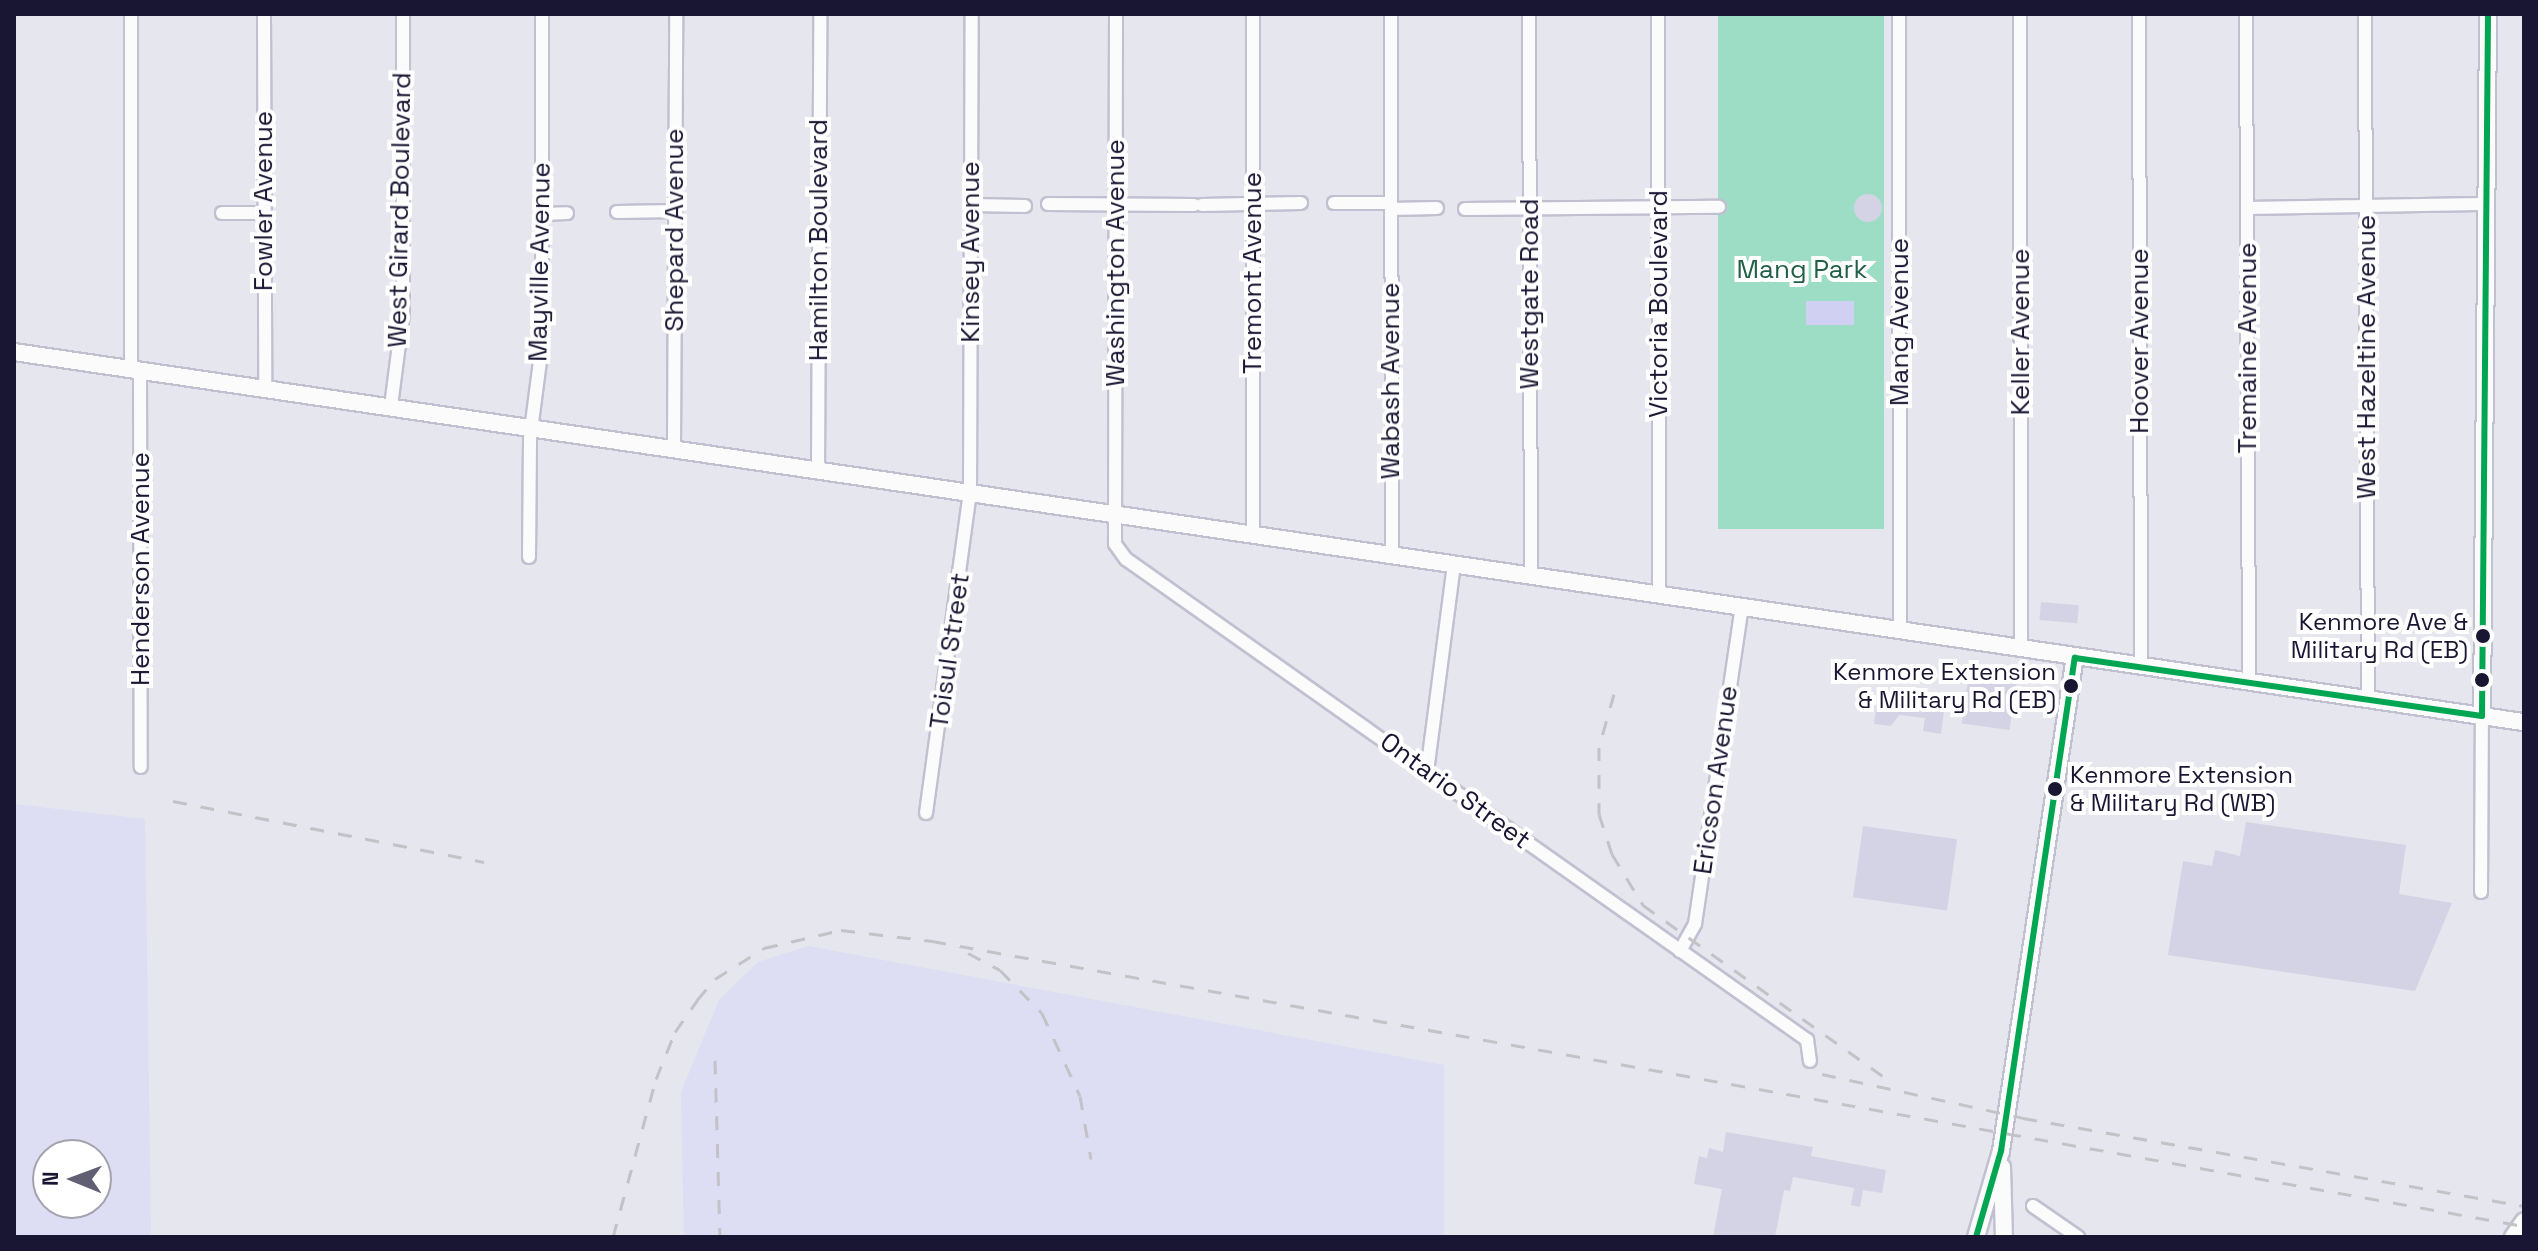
<!DOCTYPE html>
<html>
<head>
<meta charset="utf-8">
<style>
	body { margin:0 }
	#map { position:relative; width:2538px; height:1251px; overflow:hidden; background:#e6e6ee; font-family:"Space Grotesk",sans-serif }
	div>[style] { position:absolute }
	[style*='--x'] { left:calc(var(--x)*1px); top:calc(var(--y)*1px); width:calc(var(--w)*1px); rotate:calc(var(--a)*1deg) }
	.built>* { inset:0; background:#ddddf4 }
	.green>* { inset:0; background:#9dddc6; transform-origin:0 0 }
	.water>* { inset:0; background:#cfd0f2; transform-origin:0 0 }
	.building>* { inset:0; background:#d3d3e5; transform-origin:0 0 }
	.round { border-radius:50% }
	.roads { filter:drop-shadow(2px 0 #c0c0d1) drop-shadow(-2px 0 #c0c0d1) drop-shadow(0 2px #c0c0d1) drop-shadow(0 -2px #c0c0d1) }
	.street>* { height:12px; margin:-6px; padding:0 6px; transform-origin:6px; border-radius:6px; background:#fbfbfc }
	.secondary>* { height:16px; margin:-8px; padding:0 8px; transform-origin:8px; border-radius:8px; background:#fbfbfc }
	.rail>* { height:3px; margin-top:-1.5px; transform-origin:0; background:repeating-linear-gradient(90deg,#c3c2c7 0 14px,transparent 0 28px) }
	.bus-1>* { height:6px; margin:-3px; padding:0 3px; transform-origin:3px; border-radius:3px; background:#00a651 }
	.dots>* { width:22px; height:22px; translate:-50% -50%; box-sizing:border-box; border:4px solid #fff; border-radius:50% }
	span { translate:-50% -50%; white-space:nowrap; text-align:center; line-height:1.15; -webkit-text-stroke:8px #fff; paint-order:stroke }
	.bus-label { font-size:24px; color:#181632 }
	.right { translate:-100% -50%; text-align:right }
	.left { translate:0 -50%; text-align:left }
	.street-label { font-size:26px; color:#181632 }
	.park-label { font-size:26px; color:#215f47 }
	.frame { position:absolute; inset:0; border:16px solid #181632; pointer-events:none }
	.north { position:absolute; left:32px; top:1139px; width:80px; height:80px; box-sizing:border-box; background:#fff; border:2px solid #a3a2ad; border-radius:50%; rotate:271deg; font-size:22px; font-weight:700; line-height:32px; text-align:center; color:#181632 }
	.north::after { content:''; display:block; margin:auto; width:28px; height:36px; background:#605f74; clip-path:polygon(50% 0,100% 100%,50% 72%,0 100%) }
</style>
</head>
<body>
<div id="map">
	<div class="built">
		<i style="clip-path:polygon(evenodd,14px 804px,145px 819px,151px 1237px,14px 1237px,14px 804px,48px 1155px,96px 1155px,96px 1203px,48px 1203px,48px 1155px)"></i>
		<i style="clip-path:polygon(808px 946px,1444px 1065px,1444px 1237px,684px 1237px,681px 1092px,719px 1000px,758px 962px)"></i>
	</div>
	<div class="green">
		<i style="left:1718px;top:14px;width:166px;height:515px"></i>
	</div>
	<div class="water">
		<i style="left:1806px;top:301px;width:48px;height:24px"></i>
	</div>
	<div class="building">
		<i class="round" style="left:1854px;top:194px;width:28px;height:28px"></i>
		<i style="left:2041px;top:602px;width:38px;height:18px;rotate:5deg"></i>
		<i style="left:1970px;top:666px;width:48px;height:58px;rotate:8deg"></i>
		<i style="clip-path:polygon(1878px 693px,1945px 703px,1941px 734px,1923px 731px,1925px 718px,1899px 715px,1891px 726px,1874px 724px)"></i>
		<i style="clip-path:polygon(2246px 822px,2406px 845px,2399px 894px,2452px 903px,2415px 991px,2168px 955px,2183px 861px,2212px 866px,2215px 850px,2240px 856px)"></i>
		<i style="left:1863px;top:826px;width:95px;height:72px;rotate:8deg"></i>
		<i style="clip-path:polygon(1726px 1132px,1813px 1147px,1811px 1156px,1886px 1170px,1882px 1193px,1863px 1190px,1860px 1207px,1851px 1205px,1854px 1188px,1793px 1177px,1790px 1191px,1784px 1190px,1775px 1237px,1713px 1237px,1722px 1189px,1694px 1184px,1699px 1156px,1707px 1158px,1709px 1148px,1723px 1152px)"></i>
	</div>
	<div class="roads">
		<div class="street">
			<i style="--x:264;--y:14;--w:374;--a:89.8"></i>
			<i style="--x:1116;--y:14;--w:530;--a:90.11"></i>
			<i style="--x:1115;--y:544;--w:19;--a:54"></i>
			<i style="--x:1126;--y:559;--w:834;--a:35.23"></i>
			<i style="--x:1807;--y:1040;--w:21;--a:82"></i>
			<i style="--x:1253;--y:14;--w:519;--a:90"></i>
			<i style="--x:1391;--y:14;--w:540;--a:89.89"></i>
			<i style="--x:1529;--y:14;--w:560;--a:89.8"></i>
			<i style="--x:1658;--y:14;--w:579;--a:89.9"></i>
			<i style="--x:1899;--y:14;--w:617;--a:89.91"></i>
			<i style="--x:2020;--y:14;--w:635;--a:89.91"></i>
			<i style="--x:2139;--y:14;--w:653;--a:89.82"></i>
			<i style="--x:2246;--y:14;--w:669;--a:89.74"></i>
			<i style="--x:2365;--y:14;--w:686;--a:89.75"></i>
			<i style="--x:1334;--y:203;--w:57;--a:0"></i>
			<i style="--x:1048;--y:204;--w:146;--a:0.4"></i>
			<i style="--x:972;--y:205;--w:53;--a:1.1"></i>
			<i style="--x:1202;--y:205;--w:99;--a:-1.2"></i>
			<i style="--x:2247;--y:208;--w:239;--a:-1"></i>
			<i style="--x:1391;--y:209;--w:46;--a:-1.2"></i>
			<i style="--x:1465;--y:209;--w:254;--a:-0.5"></i>
			<i style="--x:617;--y:212;--w:58;--a:-1"></i>
			<i style="--x:222;--y:213;--w:42;--a:0"></i>
			<i style="--x:542;--y:214;--w:25;--a:-2"></i>
			<i style="--x:131;--y:368;--w:354;--a:-90"></i>
			<i style="--x:140;--y:370;--w:397;--a:89.9"></i>
			<i style="--x:391;--y:406;--w:94;--a:-82.6"></i>
			<i style="--x:403;--y:313;--w:299;--a:-90"></i>
			<i style="--x:674;--y:445;--w:431;--a:-89.7"></i>
			<i style="--x:818;--y:467;--w:453;--a:-89.7"></i>
			<i style="--x:529;--y:557;--w:119;--a:-89.5"></i>
			<i style="--x:530;--y:438;--w:94;--a:-82.6"></i>
			<i style="--x:542;--y:345;--w:331;--a:-90"></i>
			<i style="--x:1427;--y:772;--w:211;--a:-82.6"></i>
			<i style="--x:926;--y:813;--w:326;--a:-82.2"></i>
			<i style="--x:970;--y:490;--w:476;--a:-89.8"></i>
			<i style="--x:2481;--y:892;--w:176;--a:-89.7"></i>
			<i style="--x:1680;--y:951;--w:31;--a:-61"></i>
			<i style="--x:1695;--y:924;--w:322;--a:-81.6"></i>
			<i style="--x:2033;--y:1206;--w:55;--a:34.6"></i>
		</div>
		<div class="secondary">
			<i style="--x:14;--y:352;--w:2537;--a:8.39"></i>
			<i style="--x:2482;--y:716;--w:702;--a:-89.51"></i>
			<i style="--x:2002;--y:1167;--w:70;--a:88.4"></i>
			<i style="--x:1976;--y:1237;--w:90;--a:-73.8"></i>
			<i style="--x:2001;--y:1151;--w:499;--a:-81.5"></i>
			<i style="--x:2513;--y:1237;--w:19;--a:-55"></i>
		</div>
	</div>
	<div class="rail">
		<i style="--x:1614;--y:694;--w:55;--a:105.8"></i>
		<i style="--x:1599;--y:747;--w:67;--a:90"></i>
		<i style="--x:1599;--y:814;--w:42;--a:72"></i>
		<i style="--x:1612;--y:854;--w:60;--a:58.7"></i>
		<i style="--x:1643;--y:905;--w:307;--a:35.5"></i>
		<i style="--x:173;--y:801;--w:317;--a:11.1"></i>
		<i style="--x:968;--y:953;--w:36;--a:28"></i>
		<i style="--x:1000;--y:970;--w:60;--a:45.7"></i>
		<i style="--x:1042;--y:1013;--w:91;--a:65.4"></i>
		<i style="--x:1080;--y:1096;--w:64;--a:80.1"></i>
		<i style="--x:715;--y:1060;--w:177;--a:88.4"></i>
		<i style="--x:1822;--y:1074;--w:206;--a:12.3"></i>
		<i style="--x:2023;--y:1118;--w:509;--a:9.96"></i>
		<i style="--x:613;--y:1237;--w:164;--a:-74.8"></i>
		<i style="--x:656;--y:1079;--w:51;--a:-68"></i>
		<i style="--x:675;--y:1032;--w:39;--a:-55"></i>
		<i style="--x:697;--y:1000;--w:28;--a:-49"></i>
		<i style="--x:715;--y:979;--w:58;--a:-32.3"></i>
		<i style="--x:764;--y:948;--w:79;--a:-13.2"></i>
		<i style="--x:841;--y:930;--w:92;--a:6.9"></i>
		<i style="--x:932;--y:941;--w:1617;--a:10.15"></i>
	</div>
	<div class="bus-1">
		<i style="--x:1976;--y:1237;--w:90;--a:-73.8"></i>
		<i style="--x:2001;--y:1151;--w:499;--a:-81.5"></i>
		<i style="--x:2075;--y:658;--w:411;--a:8.1"></i>
		<i style="--x:2482;--y:716;--w:702;--a:-89.51"></i>
	</div>
	<div class="dots">
		<i style="left:2483px;top:636px;background:#181632"></i>
		<i style="left:2482px;top:680px;background:#181632"></i>
		<i style="left:2071px;top:686px;background:#181632"></i>
		<i style="left:2055px;top:789px;background:#181632"></i>
	</div>
	<div class="bus-label">
		<span class="right" style="left:2468px;top:636px">Kenmore Ave &amp;<br>Military Rd (EB)</span>
		<span class="right" style="left:2056px;top:686px">Kenmore Extension<br>&amp; Military Rd (EB)</span>
		<span class="left" style="left:2070px;top:789px">Kenmore Extension<br>&amp; Military Rd (WB)</span>
	</div>
	<div class="street-label">
		<span style="left:264px;top:201px;rotate:-90deg">Fowler Avenue</span>
		<span style="left:400px;top:210px;rotate:-89deg">West Girard Boulevard</span>
		<span style="left:675px;top:230px;rotate:-90deg">Shepard Avenue</span>
		<span style="left:819px;top:240px;rotate:-90deg">Hamilton Boulevard</span>
		<span style="left:971px;top:252px;rotate:-90deg">Kinsey Avenue</span>
		<span style="left:540px;top:262px;rotate:-89deg">Mayville Avenue</span>
		<span style="left:1116px;top:263px;rotate:-90deg">Washington Avenue</span>
		<span style="left:1253px;top:273px;rotate:-90deg">Tremont Avenue</span>
		<span style="left:1530px;top:294px;rotate:-90deg">Westgate Road</span>
		<span style="left:1659px;top:304px;rotate:-90deg">Victoria Boulevard</span>
		<span style="left:1900px;top:322px;rotate:-90deg">Mang Avenue</span>
		<span style="left:2021px;top:332px;rotate:-90deg">Keller Avenue</span>
		<span style="left:2140px;top:341px;rotate:-90deg">Hoover Avenue</span>
		<span style="left:2248px;top:348px;rotate:-90deg">Tremaine Avenue</span>
		<span style="left:2367px;top:357px;rotate:-90deg">West Hazeltine Avenue</span>
		<span style="left:1391px;top:381px;rotate:-90deg">Wabash Avenue</span>
		<span style="left:141px;top:569px;rotate:-90deg">Henderson Avenue</span>
		<span style="left:950px;top:651px;rotate:-82deg">Toisul Street</span>
		<span style="left:1716px;top:780px;rotate:-82deg">Ericson Avenue</span>
		<span style="left:1455px;top:791px;rotate:36deg">Ontario Street</span>
	</div>
	<div class="park-label">
		<span style="left:1802px;top:270px">Mang Park</span>
	</div>
	<div class="frame"></div>
	<div class="north">N</div>
</div>
</body>
</html>
